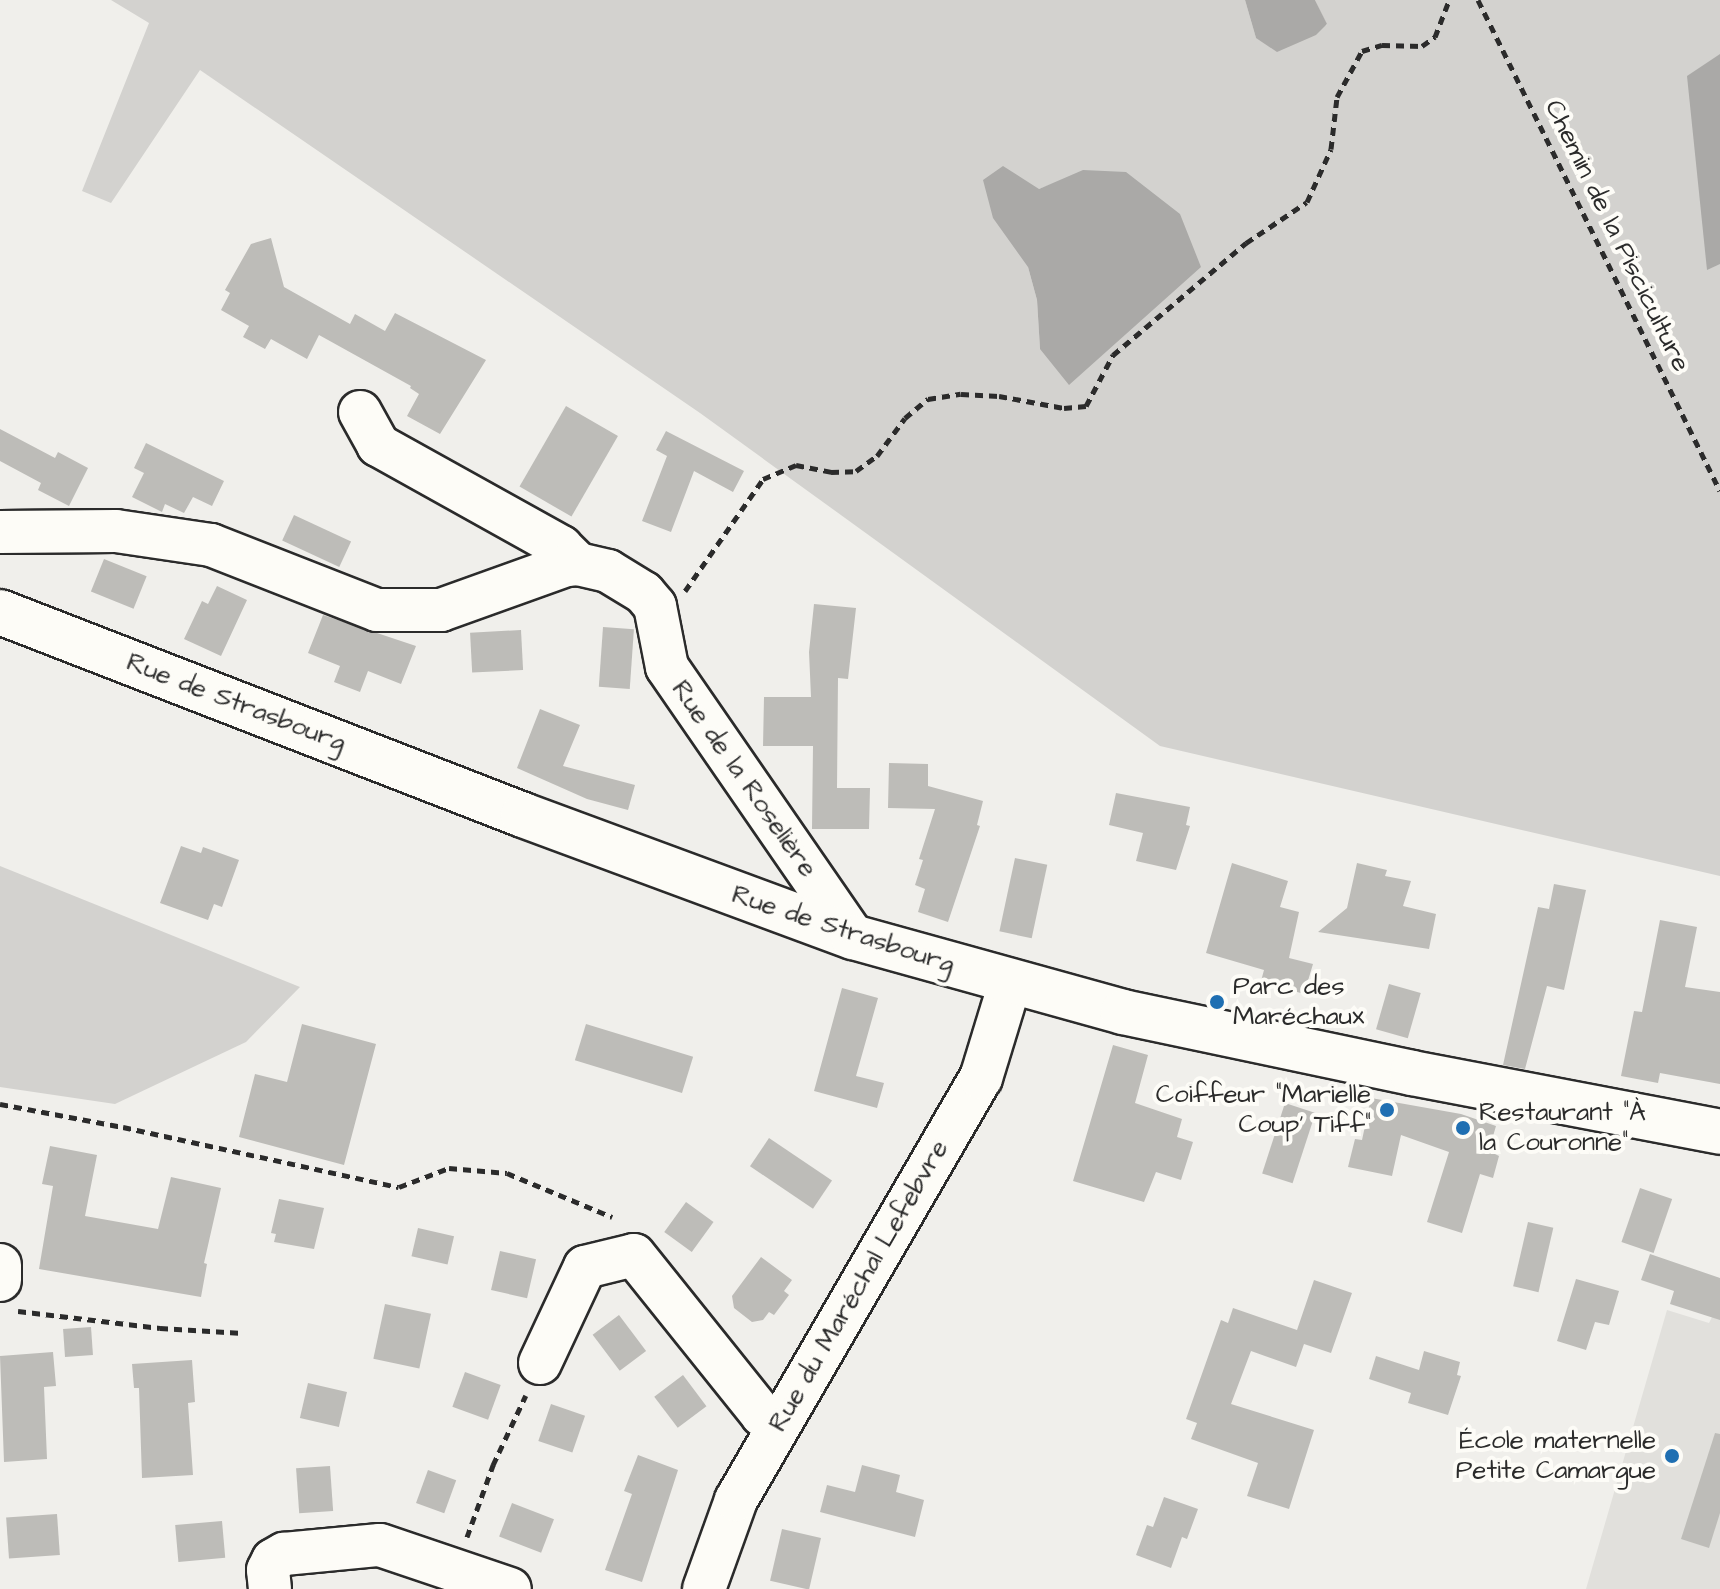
<!DOCTYPE html>
<html>
<head>
<meta charset="utf-8">
<style>
	body { margin:0 }
	#map { position:relative; width:1720px; height:1589px; overflow:hidden; background:#f0efeb; font-family:"Architects Daughter",sans-serif }
	div>[style] { position:absolute }
	[style*='--x'] { left:calc(var(--x)*1px); top:calc(var(--y)*1px); width:calc(var(--w)*1px); rotate:calc(var(--a)*1deg) }
	.built>* { inset:0; background:#e1e0dc }
	.green>* { inset:0; background:#d3d2cf }
	.water>* { inset:0; background:#aaa9a7 }
	.building>* { inset:0; background:#bdbcb8; transform-origin:0 0 }
	.path>* { height:5px; margin-top:-2.5px; transform-origin:0; background:repeating-linear-gradient(90deg,#2b2b2b 0 8px,transparent 0 14px) }
	.roads { filter:drop-shadow(2px 0 #2b2b2b) drop-shadow(-2px 0 #2b2b2b) drop-shadow(0 2px #2b2b2b) drop-shadow(0 -2px #2b2b2b) }
	.minor>* { height:42px; margin:-21px; padding:0 21px; transform-origin:21px; border-radius:21px; background:#fdfcf7 }
	.major>* { height:44px; margin:-22px; padding:0 22px; transform-origin:22px; border-radius:22px; background:#fdfcf7 }
	.dots>* { width:22px; height:22px; translate:-50% -50%; box-sizing:border-box; border:4px solid #fdfcf7; border-radius:50% }
	span { translate:-50% -50%; white-space:nowrap; text-align:center; line-height:1.15; -webkit-text-stroke:8px #fdfcf7; paint-order:stroke }
	.street-label { font-size:26px; color:#2b2b2b }
	.poi-label { font-size:26px; color:#2b2b2b }
	.left { translate:0 -50%; text-align:left }
	.right { translate:-100% -50%; text-align:right }
</style>
</head>
<body>
<div id="map">
	<div class="built">
		<i style="clip-path:polygon(1720px 1301px,1720px 1589px,1586px 1589px,1667px 1310px,1709px 1323px)"></i>
	</div>
	<div class="green">
		<i style="clip-path:polygon(evenodd,111px 0,1245px 0,1256px 38px,1327px 25px,1315px 0,1720px 0,1720px 876px,1160px 746px,700px 413px,200px 70px,111px 203px,82px 191px,149px 23px,111px 0,1060px 181px,1040px 349px,1037px 300px,1028px 267px,1039px 189px,1060px 181px)"></i>
		<i style="clip-path:polygon(0 866px,300px 987px,246px 1042px,115px 1104px,0 1087px)"></i>
	</div>
	<div class="water">
		<i style="clip-path:polygon(1245px 0,1315px 0,1327px 24px,1316px 35px,1277px 52px,1256px 38px)"></i>
		<i style="clip-path:polygon(1720px 54px,1720px 264px,1707px 270px,1687px 76px)"></i>
		<i style="clip-path:polygon(1003px 166px,1039px 189px,1083px 170px,1126px 172px,1180px 214px,1201px 267px,1069px 385px,1040px 349px,1037px 300px,1028px 267px,993px 218px,983px 180px)"></i>
	</div>
	<div class="building">
		<i style="clip-path:polygon(271px 238px,284px 287px,350px 324px,355px 314px,385px 331px,395px 313px,486px 360px,440px 434px,407px 416px,419px 394px,410px 388px,411px 386px,319px 335px,307px 359px,271px 339px,265px 349px,243px 337px,249px 326px,221px 310px,230px 293px,225px 290px,251px 244px)"></i>
		<i style="left:566px;top:406px;width:60px;height:93px;rotate:30deg"></i>
		<i style="clip-path:polygon(0 429px,55px 458px,58px 452px,88px 468px,69px 506px,38px 490px,41px 483px,0 461px)"></i>
		<i style="clip-path:polygon(666px 431px,744px 471px,733px 492px,694px 471px,671px 532px,642px 521px,667px 456px,656px 450px)"></i>
		<i style="clip-path:polygon(146px 443px,224px 481px,212px 506px,193px 497px,184px 513px,165px 504px,162px 512px,132px 497px,144px 473px,134px 468px)"></i>
		<i style="left:294px;top:515px;width:63px;height:28px;rotate:25deg"></i>
		<i style="left:104px;top:559px;width:46px;height:35px;rotate:22deg"></i>
		<i style="clip-path:polygon(217px 586px,247px 600px,221px 656px,184px 639px,202px 601px,208px 604px)"></i>
		<i style="clip-path:polygon(814px 604px,856px 608px,848px 679px,838px 678px,837px 788px,870px 788px,869px 829px,812px 829px,813px 746px,763px 746px,764px 697px,811px 697px,809px 652px)"></i>
		<i style="clip-path:polygon(323px 615px,416px 646px,401px 684px,368px 671px,360px 692px,334px 682px,340px 666px,308px 653px)"></i>
		<i style="left:603px;top:627px;width:31px;height:60px;rotate:4deg"></i>
		<i style="left:521px;top:630px;width:40px;height:51px;rotate:87deg"></i>
		<i style="clip-path:polygon(540px 709px,580px 725px,563px 766px,635px 785px,628px 810px,587px 799px,517px 768px)"></i>
		<i style="clip-path:polygon(889px 763px,928px 764px,928px 786px,983px 801px,977px 825px,980px 826px,948px 922px,918px 912px,925px 889px,915px 885px,923px 860px,919px 859px,935px 809px,888px 808px)"></i>
		<i style="clip-path:polygon(1116px 793px,1190px 807px,1186px 825px,1190px 826px,1176px 870px,1136px 861px,1143px 833px,1109px 825px)"></i>
		<i style="clip-path:polygon(181px 846px,201px 853px,203px 847px,239px 860px,222px 907px,214px 904px,208px 920px,160px 903px)"></i>
		<i style="left:1015px;top:858px;width:33px;height:75px;rotate:12deg"></i>
		<i style="clip-path:polygon(1232px 863px,1288px 881px,1280px 907px,1299px 912px,1289px 958px,1313px 964px,1304px 994px,1261px 981px,1264px 970px,1206px 953px)"></i>
		<i style="clip-path:polygon(1357px 863px,1387px 870px,1385px 876px,1411px 881px,1403px 906px,1436px 914px,1429px 949px,1318px 932px,1347px 908px)"></i>
		<i style="clip-path:polygon(1554px 884px,1586px 890px,1564px 990px,1547px 986px,1525px 1069px,1503px 1065px,1538px 907px,1549px 909px)"></i>
		<i style="clip-path:polygon(1660px 920px,1697px 927px,1685px 987px,1720px 992px,1720px 1084px,1660px 1073px,1658px 1083px,1621px 1076px,1634px 1011px,1642px 1012px)"></i>
		<i style="left:1389px;top:984px;width:33px;height:47px;rotate:16deg"></i>
		<i style="clip-path:polygon(842px 988px,878px 998px,856px 1076px,884px 1083px,877px 1108px,814px 1091px)"></i>
		<i style="clip-path:polygon(302px 1024px,376px 1044px,344px 1165px,239px 1137px,255px 1074px,287px 1082px)"></i>
		<i style="left:586px;top:1024px;width:112px;height:38px;rotate:17deg"></i>
		<i style="clip-path:polygon(1113px 1045px,1148px 1055px,1135px 1103px,1182px 1119px,1177px 1137px,1193px 1142px,1181px 1180px,1156px 1172px,1144px 1202px,1073px 1181px)"></i>
		<i style="clip-path:polygon(1371px 1098px,1461px 1114px,1496px 1126px,1491px 1143px,1497px 1145px,1495px 1154px,1499px 1156px,1493px 1178px,1480px 1174px,1462px 1233px,1427px 1222px,1449px 1152px,1401px 1135px,1392px 1176px,1348px 1167px,1355px 1139px,1362px 1140px)"></i>
		<i style="left:1285px;top:1103px;width:32px;height:74px;rotate:18deg"></i>
		<i style="left:769px;top:1138px;width:76px;height:34px;rotate:34deg"></i>
		<i style="clip-path:polygon(50px 1146px,97px 1155px,85px 1216px,158px 1229px,171px 1177px,221px 1188px,204px 1263px,207px 1264px,201px 1297px,39px 1269px,53px 1186px,42px 1184px)"></i>
		<i style="left:1640px;top:1188px;width:34px;height:57px;rotate:19deg"></i>
		<i style="clip-path:polygon(279px 1199px,324px 1208px,314px 1249px,274px 1242px,276px 1234px,271px 1233px)"></i>
		<i style="left:686px;top:1202px;width:34px;height:37px;rotate:36deg"></i>
		<i style="left:1528px;top:1222px;width:26px;height:66px;rotate:13deg"></i>
		<i style="left:418px;top:1228px;width:37px;height:29px;rotate:13deg"></i>
		<i style="left:500px;top:1251px;width:37px;height:40px;rotate:13deg"></i>
		<i style="clip-path:polygon(1650px 1254px,1720px 1278px,1720px 1320px,1670px 1304px,1674px 1291px,1641px 1280px)"></i>
		<i style="clip-path:polygon(761px 1257px,792px 1280px,784px 1291px,789px 1295px,774px 1315px,769px 1312px,763px 1320px,752px 1322px,734px 1308px,732px 1296px)"></i>
		<i style="clip-path:polygon(1576px 1279px,1619px 1291px,1609px 1325px,1595px 1322px,1586px 1350px,1557px 1341px)"></i>
		<i style="clip-path:polygon(1314px 1280px,1352px 1293px,1331px 1353px,1304px 1344px,1296px 1367px,1251px 1351px,1231px 1404px,1314px 1430px,1289px 1509px,1247px 1496px,1258px 1463px,1191px 1439px,1197px 1423px,1186px 1419px,1221px 1320px,1228px 1323px,1233px 1308px,1297px 1330px)"></i>
		<i style="left:385px;top:1304px;width:47px;height:56px;rotate:12deg"></i>
		<i style="left:619px;top:1315px;width:45px;height:33px;rotate:53deg"></i>
		<i style="left:91px;top:1327px;width:28px;height:28px;rotate:86deg"></i>
		<i style="clip-path:polygon(1424px 1351px,1460px 1362px,1457px 1375px,1461px 1376px,1448px 1415px,1408px 1403px,1411px 1393px,1369px 1379px,1376px 1356px,1419px 1370px)"></i>
		<i style="clip-path:polygon(53px 1352px,56px 1386px,44px 1387px,47px 1459px,4px 1462px,0 1356px)"></i>
		<i style="clip-path:polygon(192px 1360px,195px 1402px,188px 1403px,193px 1475px,142px 1478px,139px 1388px,134px 1388px,132px 1364px)"></i>
		<i style="left:465px;top:1372px;width:38px;height:37px;rotate:20deg"></i>
		<i style="left:683px;top:1375px;width:39px;height:36px;rotate:53deg"></i>
		<i style="left:308px;top:1383px;width:40px;height:36px;rotate:13deg"></i>
		<i style="left:551px;top:1404px;width:36px;height:39px;rotate:19deg"></i>
		<i style="clip-path:polygon(1715px 1433px,1720px 1434px,1720px 1513px,1709px 1548px,1681px 1539px)"></i>
		<i style="clip-path:polygon(638px 1455px,678px 1470px,642px 1582px,605px 1570px,632px 1494px,624px 1491px)"></i>
		<i style="clip-path:polygon(862px 1465px,900px 1475px,896px 1492px,924px 1500px,915px 1537px,820px 1512px,827px 1485px,855px 1492px)"></i>
		<i style="left:330px;top:1466px;width:45px;height:34px;rotate:86deg"></i>
		<i style="left:428px;top:1470px;width:30px;height:35px;rotate:20deg"></i>
		<i style="clip-path:polygon(1164px 1497px,1198px 1509px,1187px 1539px,1182px 1537px,1171px 1568px,1136px 1555px,1147px 1525px,1153px 1527px)"></i>
		<i style="left:512px;top:1503px;width:45px;height:36px;rotate:21deg"></i>
		<i style="left:57px;top:1514px;width:41px;height:51px;rotate:86deg"></i>
		<i style="left:222px;top:1521px;width:37px;height:47px;rotate:85deg"></i>
		<i style="left:782px;top:1529px;width:40px;height:53px;rotate:13deg"></i>
	</div>
	<div class="path">
		<i style="--x:1478;--y:0;--w:547;--a:63.76"></i>
		<i style="--x:685;--y:591;--w:136;--a:-55.1"></i>
		<i style="--x:763;--y:479;--w:36;--a:-23"></i>
		<i style="--x:796;--y:465;--w:36;--a:11"></i>
		<i style="--x:831;--y:472;--w:25;--a:-2"></i>
		<i style="--x:856;--y:471;--w:26;--a:-36"></i>
		<i style="--x:877;--y:456;--w:47;--a:-53.6"></i>
		<i style="--x:905;--y:418;--w:30;--a:-40"></i>
		<i style="--x:928;--y:399;--w:33;--a:-9"></i>
		<i style="--x:961;--y:394;--w:38;--a:3"></i>
		<i style="--x:999;--y:396;--w:66;--a:10.5"></i>
		<i style="--x:1064;--y:408;--w:22;--a:-5"></i>
		<i style="--x:1086;--y:406;--w:58;--a:-62.1"></i>
		<i style="--x:1113;--y:355;--w:174;--a:-40.1"></i>
		<i style="--x:1246;--y:243;--w:73;--a:-33.9"></i>
		<i style="--x:1307;--y:202;--w:58;--a:-65.6"></i>
		<i style="--x:1331;--y:149;--w:52;--a:-83.4"></i>
		<i style="--x:1337;--y:97;--w:52;--a:-61.5"></i>
		<i style="--x:1362;--y:51;--w:21;--a:-17"></i>
		<i style="--x:1382;--y:45;--w:40;--a:1.4"></i>
		<i style="--x:1422;--y:46;--w:16;--a:-35"></i>
		<i style="--x:1435;--y:37;--w:40;--a:-69"></i>
		<i style="--x:0;--y:1104;--w:125;--a:10.6"></i>
		<i style="--x:123;--y:1127;--w:282;--a:12.3"></i>
		<i style="--x:399;--y:1187;--w:53;--a:-20.8"></i>
		<i style="--x:449;--y:1168;--w:58;--a:4.9"></i>
		<i style="--x:507;--y:1173;--w:114;--a:22.7"></i>
		<i style="--x:18;--y:1311;--w:143;--a:6.8"></i>
		<i style="--x:160;--y:1328;--w:83;--a:3.4"></i>
		<i style="--x:467;--y:1537;--w:77;--a:-70.1"></i>
		<i style="--x:493;--y:1465;--w:77;--a:-64.8"></i>
	</div>
	<div class="roads">
		<div class="minor">
			<i style="--x:360;--y:412;--w:38;--a:61"></i>
			<i style="--x:378;--y:445;--w:210;--a:29.1"></i>
			<i style="--x:561;--y:547;--w:24;--a:45"></i>
			<i style="--x:0;--y:532;--w:116;--a:-0.5"></i>
			<i style="--x:116;--y:531;--w:96;--a:8.4"></i>
			<i style="--x:211;--y:545;--w:178;--a:21.4"></i>
			<i style="--x:377;--y:610;--w:64;--a:0"></i>
			<i style="--x:441;--y:610;--w:134;--a:-19.7"></i>
			<i style="--x:567;--y:565;--w:11;--a:-5"></i>
			<i style="--x:578;--y:564;--w:31;--a:13"></i>
			<i style="--x:608;--y:571;--w:42;--a:31.4"></i>
			<i style="--x:644;--y:593;--w:17;--a:50"></i>
			<i style="--x:655;--y:606;--w:62;--a:78.9"></i>
			<i style="--x:667;--y:667;--w:328;--a:55.4"></i>
			<i style="--x:0;--y:1265;--w:15;--a:90"></i>
			<i style="--x:540;--y:1363;--w:106;--a:-64.9"></i>
			<i style="--x:585;--y:1267;--w:50;--a:-13.8"></i>
			<i style="--x:634;--y:1255;--w:205;--a:51.3"></i>
			<i style="--x:762;--y:1415;--w:19;--a:32"></i>
			<i style="--x:270;--y:1589;--w:19;--a:-96"></i>
			<i style="--x:268;--y:1570;--w:11;--a:-63"></i>
			<i style="--x:273;--y:1560;--w:13;--a:-29"></i>
			<i style="--x:284;--y:1554;--w:96;--a:-5.4"></i>
			<i style="--x:380;--y:1545;--w:137;--a:18.7"></i>
			<i style="--x:704;--y:1589;--w:95;--a:-70.2"></i>
			<i style="--x:736;--y:1500;--w:488;--a:-59.9"></i>
			<i style="--x:981;--y:1078;--w:99;--a:-73"></i>
		</div>
		<div class="major">
			<i style="--x:0;--y:612;--w:561;--a:21.21"></i>
			<i style="--x:523;--y:815;--w:352;--a:20.3"></i>
			<i style="--x:853;--y:937;--w:280;--a:15.5"></i>
			<i style="--x:1123;--y:1012;--w:295;--a:11.9"></i>
			<i style="--x:1412;--y:1073;--w:314;--a:10.8"></i>
		</div>
	</div>
	<div class="dots">
		<i style="left:1217px;top:1002px;background:#1f6fb2"></i>
		<i style="left:1387px;top:1110px;background:#1f6fb2"></i>
		<i style="left:1463px;top:1128px;background:#1f6fb2"></i>
		<i style="left:1672px;top:1456px;background:#1f6fb2"></i>
	</div>
	<div class="street-label">
		<span style="left:1617px;top:236px;rotate:64deg">Chemin de la Pisciculture</span>
		<span style="left:236px;top:703px;rotate:21deg">Rue de Strasbourg</span>
		<span style="left:744px;top:779px;rotate:55deg">Rue de la Roselière</span>
		<span style="left:843px;top:930px;rotate:18deg">Rue de Strasbourg</span>
		<span style="left:859px;top:1286px;rotate:-60deg">Rue du Maréchal Lefebvre</span>
	</div>
	<div class="poi-label">
		<span class="left" style="left:1233px;top:1002px">Parc des<br>Maréchaux</span>
		<span class="right" style="left:1371px;top:1110px">Coiffeur "Marielle<br>Coup' Tiff"</span>
		<span class="left" style="left:1479px;top:1128px">Restaurant "À<br>la Couronne"</span>
		<span class="right" style="left:1656px;top:1456px">École maternelle<br>Petite Camargue</span>
	</div>
</div>
</body>
</html>
